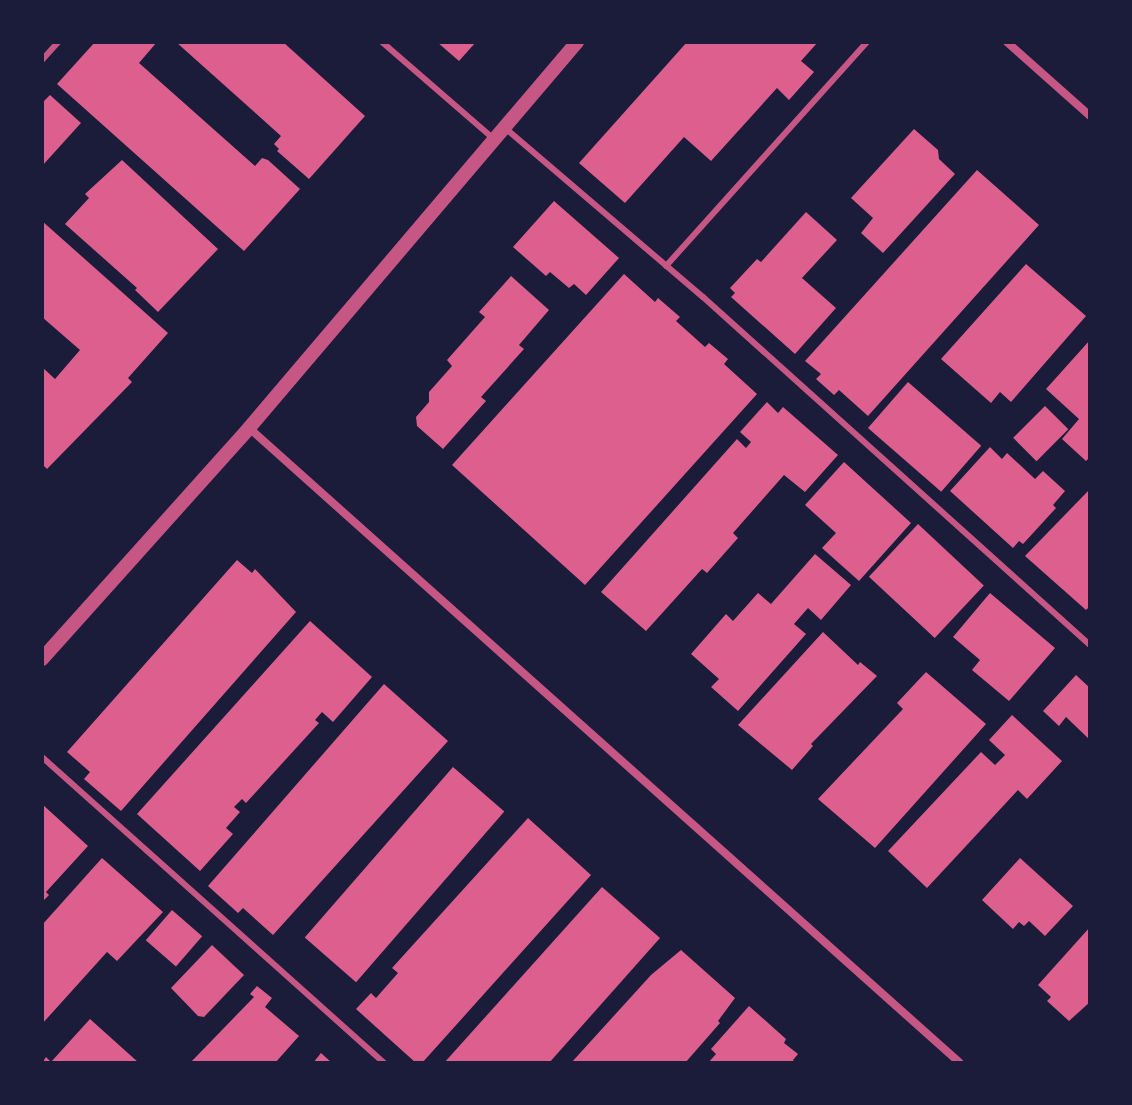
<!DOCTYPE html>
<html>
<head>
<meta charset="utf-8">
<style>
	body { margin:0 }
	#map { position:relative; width:1132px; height:1105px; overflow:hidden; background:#1b1b3a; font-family:"Nunito Sans",sans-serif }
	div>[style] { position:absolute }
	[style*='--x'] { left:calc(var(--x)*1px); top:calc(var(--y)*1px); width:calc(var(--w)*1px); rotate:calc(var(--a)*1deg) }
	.building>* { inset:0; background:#dd5f8e; transform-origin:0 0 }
	.service>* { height:6px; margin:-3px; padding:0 3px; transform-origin:3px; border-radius:3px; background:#c65784 }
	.minor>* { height:8px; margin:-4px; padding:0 4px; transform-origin:4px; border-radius:4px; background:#c65784 }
	.tertiary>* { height:14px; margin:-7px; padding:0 7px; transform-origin:7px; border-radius:7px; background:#c65784 }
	span { translate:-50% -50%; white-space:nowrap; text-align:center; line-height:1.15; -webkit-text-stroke:8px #1b1b3a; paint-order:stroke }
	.frame { position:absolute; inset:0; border:44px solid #1b1b3a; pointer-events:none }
</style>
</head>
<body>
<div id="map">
	<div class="building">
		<i style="clip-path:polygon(95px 42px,157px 42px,139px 63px,255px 166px,262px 158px,268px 160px,300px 189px,244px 251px,57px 84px)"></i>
		<i style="clip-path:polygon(176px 42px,283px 42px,365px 116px,309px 179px,277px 151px,279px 149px,274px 144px,281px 136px)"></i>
		<i style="clip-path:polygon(437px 42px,476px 42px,459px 61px)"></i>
		<i style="clip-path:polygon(687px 42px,818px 42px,801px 61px,814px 72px,789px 100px,777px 88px,711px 161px,684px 137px,625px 203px,579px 163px)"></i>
		<i style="clip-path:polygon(50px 95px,81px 123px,42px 166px,42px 103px)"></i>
		<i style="clip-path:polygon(914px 129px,938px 150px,939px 159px,955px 174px,883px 253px,861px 233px,873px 218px,851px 198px)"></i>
		<i style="clip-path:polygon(122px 160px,218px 249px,158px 312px,135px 290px,137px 288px,65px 224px,89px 198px,85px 194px)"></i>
		<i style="clip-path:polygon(977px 170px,1039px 225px,868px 416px,839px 390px,834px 395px,816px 379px,821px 374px,805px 361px)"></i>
		<i style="clip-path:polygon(554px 201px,619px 258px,586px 295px,574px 284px,569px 288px,550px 272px,546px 276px,513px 247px)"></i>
		<i style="clip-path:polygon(806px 212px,837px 240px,802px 278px,836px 308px,795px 354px,731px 297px,735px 293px,730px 288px,757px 259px,761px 262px)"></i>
		<i style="clip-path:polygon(42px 221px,168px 333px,128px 378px,132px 382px,47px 469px,42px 464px,42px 367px,55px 379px,80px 350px,42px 317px)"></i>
		<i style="clip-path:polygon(1026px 264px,1086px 316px,1011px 402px,1000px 392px,991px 403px,941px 359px)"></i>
		<i style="clip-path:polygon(624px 274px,655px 302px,658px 298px,680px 317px,676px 321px,705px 347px,709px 343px,728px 359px,724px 364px,757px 394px,585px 585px,452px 465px)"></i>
		<i style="clip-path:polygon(511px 276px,549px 310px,519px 345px,524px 349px,481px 397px,486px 401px,443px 449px,417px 426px,416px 417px,429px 402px,429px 392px,452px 366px,447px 360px,485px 317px,479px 312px)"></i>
		<i style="clip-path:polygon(1090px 340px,1090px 457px,1086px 461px,1062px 439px,1079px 419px,1046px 389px)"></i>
		<i style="left:908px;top:382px;width:97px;height:61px;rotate:41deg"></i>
		<i style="clip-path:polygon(767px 402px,778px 413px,783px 407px,838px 455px,805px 492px,784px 475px,733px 533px,738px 538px,707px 573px,702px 569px,646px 631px,601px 592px,737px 439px,746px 448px,751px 442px,740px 432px)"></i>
		<i style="left:1045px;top:406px;width:33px;height:45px;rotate:45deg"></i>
		<i style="clip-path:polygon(990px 447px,1002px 459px,1007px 453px,1035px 479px,1043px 471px,1065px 491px,1053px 505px,1056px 508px,1023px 544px,1019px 541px,1013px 548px,950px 491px)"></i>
		<i style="clip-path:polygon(844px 462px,911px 523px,859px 581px,822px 548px,836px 533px,805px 505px)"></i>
		<i style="clip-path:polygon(1090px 489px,1090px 606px,1086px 610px,1025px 556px)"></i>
		<i style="left:918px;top:524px;width:90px;height:72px;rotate:43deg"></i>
		<i style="clip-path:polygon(815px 554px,851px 585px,821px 620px,808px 608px,794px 624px,806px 634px,738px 711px,711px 687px,719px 679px,691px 654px,726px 614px,733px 621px,758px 593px,771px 604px)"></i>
		<i style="clip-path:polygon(237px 560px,252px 573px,255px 569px,296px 612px,121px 811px,84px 779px,90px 772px,67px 752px)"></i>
		<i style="clip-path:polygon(990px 593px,1055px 648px,1009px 701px,972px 670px,980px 660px,953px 637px)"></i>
		<i style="clip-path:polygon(310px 621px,372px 677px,333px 722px,322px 712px,315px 720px,319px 723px,246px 803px,242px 799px,234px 807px,240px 812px,226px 828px,233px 834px,200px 871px,137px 814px)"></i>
		<i style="clip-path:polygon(823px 632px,858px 665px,860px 662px,877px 676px,811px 744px,813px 746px,792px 770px,738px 725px)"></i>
		<i style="clip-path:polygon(926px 672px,986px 724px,875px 848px,818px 799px,903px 709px,897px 703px)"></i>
		<i style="clip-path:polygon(1076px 675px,1090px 688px,1090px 740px,1066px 717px,1059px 726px,1043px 711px)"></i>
		<i style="clip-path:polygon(384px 684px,448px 741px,273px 935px,243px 908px,238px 913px,208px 886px)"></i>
		<i style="clip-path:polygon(1012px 715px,1062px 761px,1027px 799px,1018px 790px,927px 888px,888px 851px,981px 752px,995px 765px,1005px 755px,989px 740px)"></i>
		<i style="left:453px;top:767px;width:68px;height:226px;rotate:41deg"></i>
		<i style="clip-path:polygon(42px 804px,88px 846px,46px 892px,49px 895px,42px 902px)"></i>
		<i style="clip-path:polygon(528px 818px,591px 875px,422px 1063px,416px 1063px,356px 1009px,371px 993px,376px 998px,398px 973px,392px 968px)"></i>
		<i style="clip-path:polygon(102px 858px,163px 912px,117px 961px,107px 952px,42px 1024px,42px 925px)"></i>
		<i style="clip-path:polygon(1020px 858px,1073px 906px,1045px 936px,1029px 921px,1024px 926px,1019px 922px,1013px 929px,982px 900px)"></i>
		<i style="clip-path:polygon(602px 887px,660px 938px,549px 1063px,444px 1063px)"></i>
		<i style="left:172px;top:910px;width:40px;height:40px;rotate:41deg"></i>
		<i style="clip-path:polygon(1090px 927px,1090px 1002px,1069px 1021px,1047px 1001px,1051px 997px,1038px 985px)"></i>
		<i style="clip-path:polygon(212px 945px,244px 975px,204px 1017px,198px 1016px,171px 988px)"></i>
		<i style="clip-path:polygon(681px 950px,735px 998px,718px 1021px,720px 1023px,685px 1063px,571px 1063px,651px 975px)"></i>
		<i style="clip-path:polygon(257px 986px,272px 998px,265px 1007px,299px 1036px,275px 1063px,190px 1063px,254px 997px,250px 994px)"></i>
		<i style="clip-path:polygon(749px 1006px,786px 1039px,784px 1043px,798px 1054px,793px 1060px,795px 1063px,708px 1063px,716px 1054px,711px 1049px)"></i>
		<i style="clip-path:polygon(90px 1019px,139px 1063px,42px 1063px,46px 1057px,51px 1062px)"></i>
		<i style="clip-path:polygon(321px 1053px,332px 1063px,313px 1063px)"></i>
	</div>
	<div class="service">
		<i style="--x:382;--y:42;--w:148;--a:40.9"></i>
		<i style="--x:42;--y:60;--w:24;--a:-48"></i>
		<i style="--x:505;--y:128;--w:260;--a:40.5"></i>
		<i style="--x:703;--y:297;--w:520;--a:41.96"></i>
		<i style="--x:666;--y:266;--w:301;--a:-48.1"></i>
		<i style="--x:42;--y:757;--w:459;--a:41.8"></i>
	</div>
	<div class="minor">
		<i style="--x:1007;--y:42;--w:111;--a:41.7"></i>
		<i style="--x:249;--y:428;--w:953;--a:41.77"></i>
	</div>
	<div class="tertiary">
		<i style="--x:42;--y:659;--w:310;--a:-48.1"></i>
		<i style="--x:249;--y:428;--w:507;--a:-49.64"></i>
	</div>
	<div class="frame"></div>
</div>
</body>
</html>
